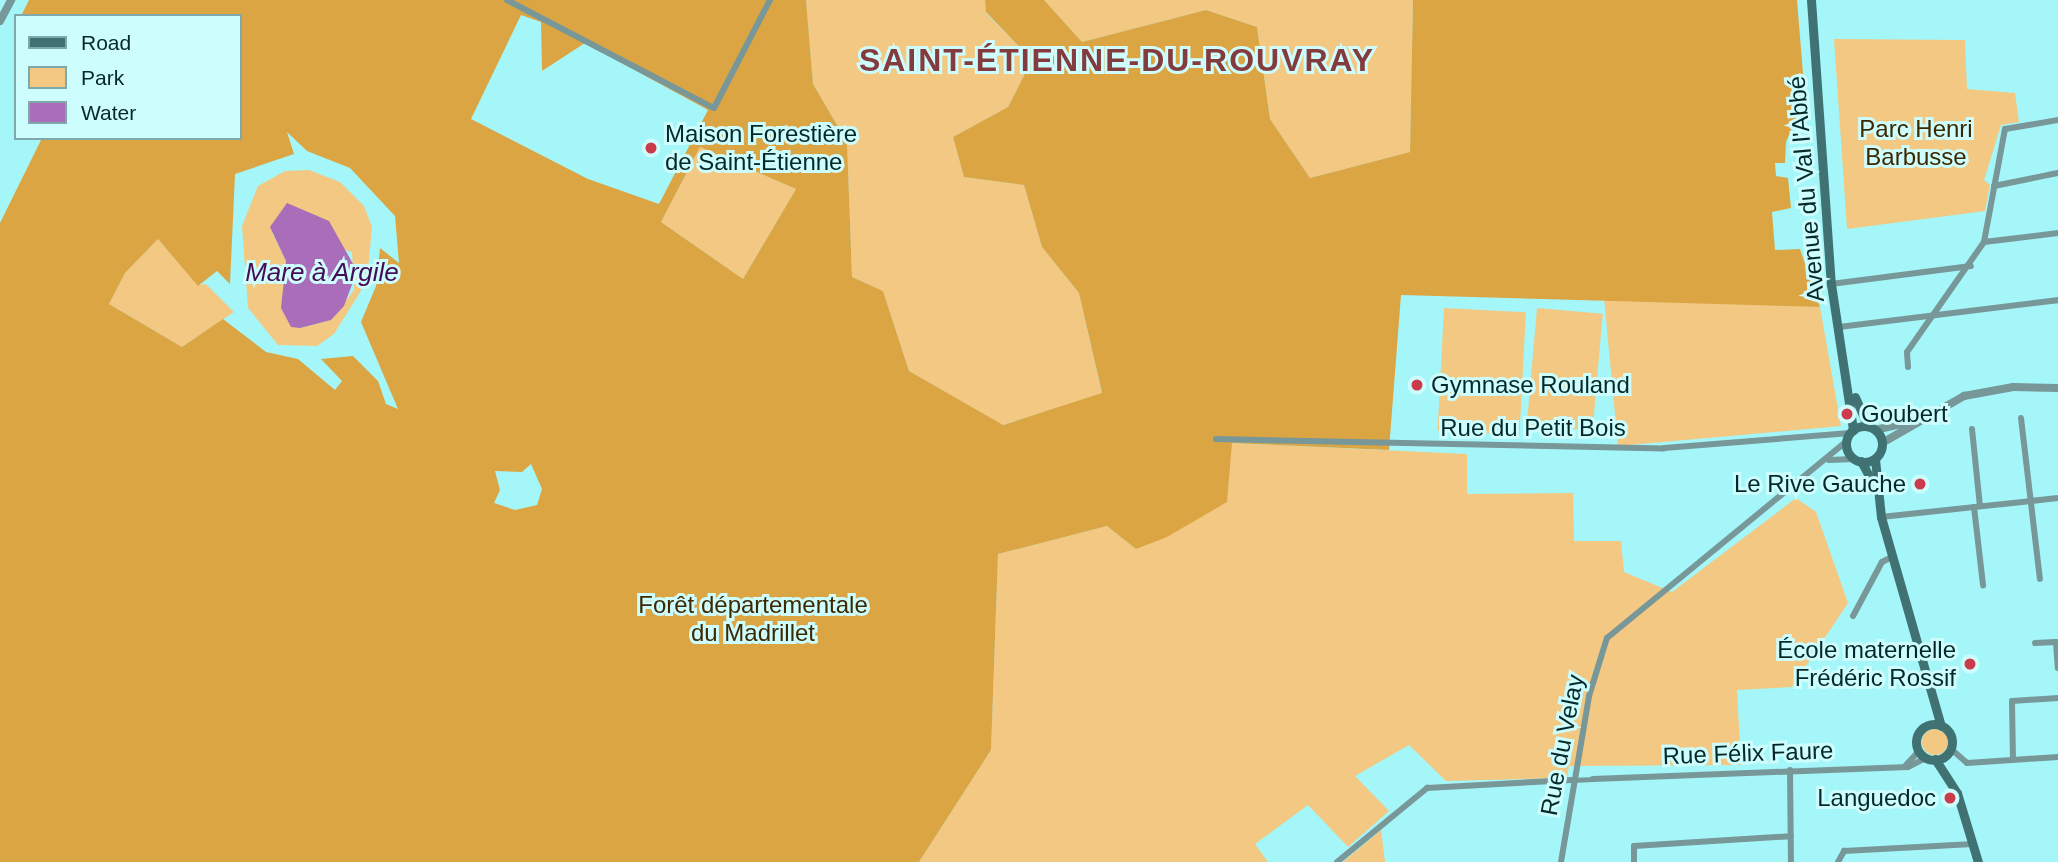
<!DOCTYPE html>
<html>
<head>
<meta charset="utf-8">
<style>
	body { margin:0 }
	#map { position:relative; width:2058px; height:862px; overflow:hidden; background:#a5f6f9; font-family:Arial,sans-serif }
	div>[style] { position:absolute }
	[style*='--x'] { left:calc(var(--x)*1px); top:calc(var(--y)*1px); width:calc(var(--w)*1px); rotate:calc(var(--a)*1deg) }
	.green>* { inset:0; background:#f2c883; transform-origin:0 0 }
	.round { border-radius:50% }
	.forest>* { inset:0; background:#dba544 }
	.water>* { inset:0; background:#a96db9 }
	.pedestrian>* { height:5px; margin:-2.5px; padding:0 2.5px; transform-origin:2.5px; border-radius:2.5px; background:#789799 }
	.minor>* { height:6px; margin:-3px; padding:0 3px; transform-origin:3px; border-radius:3px; background:#789799 }
	.tertiary>* { height:8px; margin:-4px; padding:0 4px; transform-origin:4px; border-radius:4px; background:#789799 }
	.secondary>* { height:9px; margin:-4.5px; padding:0 4.5px; transform-origin:4.5px; border-radius:4.5px; background:#407274 }
	.secondary>.ring { margin:-4.5px; padding:0; box-sizing:content-box; background:none; border:9px solid #407274; border-radius:50% }
	.dots>* { width:19px; height:19px; translate:-50% -50%; box-sizing:border-box; border:4px solid #cefdfe; border-radius:50% }
	span { translate:-50% -50%; white-space:nowrap; text-align:center; line-height:1.15; -webkit-text-stroke:6px #cefdfe; paint-order:stroke }
	.park-label { font-size:24px; color:#3d2800 }
	.poi-label { font-size:24px; color:#05292a }
	.left { translate:0 -50%; text-align:left }
	.right { translate:-100% -50%; text-align:right }
	.street-label { font-size:24px; color:#05292a }
	.water-label { font-size:26px; color:#460b54; font-style:italic }
	.district-label { font-size:32px; color:#833b3e; font-weight:700; letter-spacing:2px }
	.legend { position:absolute; left:14px; top:14px; width:228px; height:126px; box-sizing:border-box; background:#cefdfe; border:2px solid #7ea8a9; margin:0; padding:9px 12px; list-style:none; font-size:21px; color:#05292a }
	.legend li { display:flex; align-items:center; gap:14px; height:35px }
	.legend b { width:35px; border:2px solid #7ea8a9 }
</style>
</head>
<body>
<div id="map">
	<div class="green">
		<i style="clip-path:polygon(806px 0,985px 0,986px 13px,1032px 60px,1008px 107px,953px 137px,964px 177px,1024px 185px,1042px 247px,1079px 293px,1102px 394px,1002px 425px,909px 371px,883px 291px,852px 277px,847px 142px,813px 84px)"></i>
		<i style="clip-path:polygon(1044px 0,1413px 0,1410px 152px,1310px 178px,1270px 119px,1257px 27px,1206px 10px,1082px 42px)"></i>
		<i style="clip-path:polygon(1834px 39px,1965px 40px,1967px 89px,2015px 93px,2019px 122px,2001px 125px,1984px 180px,1990px 185px,1985px 211px,1847px 229px)"></i>
		<i style="clip-path:polygon(700px 147px,796px 189px,743px 279px,661px 222px)"></i>
		<i style="clip-path:polygon(evenodd,309px 170px,340px 182px,364px 206px,372px 227px,367px 281px,334px 334px,317px 346px,278px 345px,248px 308px,242px 226px,258px 186px,285px 171px,309px 170px,272px 232px,352px 252px,354px 290px,331px 320px,300px 328px,283px 293px,286px 261px,272px 232px)"></i>
		<i style="clip-path:polygon(158px 239px,198px 285px,206px 284px,234px 312px,182px 347px,109px 304px,125px 273px)"></i>
		<i style="clip-path:polygon(1604px 298px,1820px 307px,1841px 426px,1618px 446px)"></i>
		<i style="left:1444px;top:308px;width:82px;height:123px;rotate:3deg"></i>
		<i style="left:1537px;top:308px;width:66px;height:117px;rotate:5deg"></i>
		<i style="clip-path:polygon(1231px 443px,1467px 454px,1467px 494px,1573px 493px,1574px 541px,1621px 541px,1624px 572px,1672px 592px,1796px 498px,1816px 512px,1848px 603px,1792px 687px,1737px 690px,1741px 765px,1569px 766px,1567px 778px,1446px 781px,1409px 745px,1355px 776px,1389px 811px,1348px 847px,1308px 805px,1255px 844px,1268px 862px,919px 862px,991px 750px,998px 554px,1107px 526px,1136px 549px,1227px 502px)"></i>
		<i class="round" style="left:1922px;top:729px;width:26px;height:26px"></i>
		<i style="clip-path:polygon(1381px 830px,1385px 862px,1343px 862px)"></i>
	</div>
	<div class="forest">
		<i style="clip-path:polygon(evenodd,29px 0,806px 0,813px 84px,847px 142px,852px 277px,883px 291px,909px 371px,1003px 425px,1102px 393px,1079px 293px,1042px 247px,1024px 185px,964px 177px,953px 137px,1008px 107px,1032px 60px,986px 12px,985px 0,1044px 0,1082px 42px,1206px 10px,1257px 27px,1270px 119px,1310px 178px,1410px 152px,1413px 0,1797px 0,1805px 98px,1786px 142px,1785px 163px,1775px 163px,1776px 176px,1788px 178px,1791px 208px,1772px 212px,1775px 250px,1800px 249px,1820px 307px,1401px 295px,1389px 450px,1232px 443px,1227px 502px,1167px 537px,1136px 549px,1107px 526px,998px 554px,991px 750px,919px 862px,0 862px,0 223px,42px 138px,240px 138px,240px 16px,21px 16px,29px 0,521px 15px,541px 22px,542px 71px,585px 43px,708px 110px,659px 204px,588px 179px,471px 119px,521px 15px,29px 0,287px 132px,307px 151px,350px 168px,395px 216px,399px 263px,380px 248px,376px 286px,361px 322px,398px 409px,386px 404px,378px 381px,353px 356px,321px 359px,342px 381px,335px 390px,298px 359px,266px 352px,223px 319px,182px 347px,109px 304px,125px 273px,158px 239px,198px 286px,217px 271px,230px 284px,235px 174px,294px 154px,287px 132px,29px 0,700px 147px,796px 189px,743px 279px,661px 222px,700px 147px,29px 0,531px 464px,542px 489px,537px 505px,515px 510px,494px 503px,500px 490px,495px 471px,522px 472px,531px 464px)"></i>
	</div>
	<div class="water">
		<i style="clip-path:polygon(287px 203px,329px 221px,357px 271px,344px 306px,331px 320px,300px 328px,291px 327px,281px 308px,286px 261px,270px 227px)"></i>
	</div>
	<div class="pedestrian">
		<i style="--x:1572;--y:780;--w:21;--a:-3"></i>
	</div>
	<div class="minor">
		<i style="--x:507;--y:0;--w:233;--a:27.6"></i>
		<i style="--x:714;--y:108;--w:122;--a:-62.6"></i>
		<i style="--x:1994;--y:186;--w:65;--a:-11.5"></i>
		<i style="--x:1984;--y:242;--w:115;--a:-79.5"></i>
		<i style="--x:2005;--y:129;--w:54;--a:-9.6"></i>
		<i style="--x:1831;--y:284;--w:141;--a:-7.3"></i>
		<i style="--x:1839;--y:327;--w:221;--a:-7"></i>
		<i style="--x:1908;--y:367;--w:15;--a:-94"></i>
		<i style="--x:1907;--y:352;--w:134;--a:-55"></i>
		<i style="--x:1984;--y:242;--w:75;--a:-6.9"></i>
		<i style="--x:2021;--y:418;--w:162;--a:83.3"></i>
		<i style="--x:1972;--y:429;--w:77;--a:84.1"></i>
		<i style="--x:1216;--y:439;--w:448;--a:1.2"></i>
		<i style="--x:1664;--y:448;--w:187;--a:-4.6"></i>
		<i style="--x:1829;--y:460;--w:26;--a:-2"></i>
		<i style="--x:1974;--y:507;--w:79;--a:83.4"></i>
		<i style="--x:1881;--y:517;--w:178;--a:-6.1"></i>
		<i style="--x:1853;--y:616;--w:61;--a:-61.8"></i>
		<i style="--x:1882;--y:562;--w:11;--a:-27"></i>
		<i style="--x:2035;--y:643;--w:21;--a:-3"></i>
		<i style="--x:2056;--y:642;--w:26;--a:86"></i>
		<i style="--x:1951;--y:749;--w:21;--a:41"></i>
		<i style="--x:1967;--y:763;--w:91;--a:-3.8"></i>
		<i style="--x:2013;--y:760;--w:59;--a:-91"></i>
		<i style="--x:2012;--y:701;--w:46;--a:-3.7"></i>
		<i style="--x:1906;--y:765;--w:19;--a:-47"></i>
		<i style="--x:1790;--y:770;--w:92;--a:89.4"></i>
		<i style="--x:1593;--y:779;--w:315;--a:-2.2"></i>
		<i style="--x:1908;--y:767;--w:20;--a:-27"></i>
		<i style="--x:1337;--y:862;--w:117;--a:-39.4"></i>
		<i style="--x:1427;--y:788;--w:145;--a:-3.2"></i>
		<i style="--x:1561;--y:862;--w:168;--a:-80.4"></i>
		<i style="--x:1589;--y:696;--w:61;--a:-72.8"></i>
		<i style="--x:1607;--y:638;--w:309;--a:-39.4"></i>
		<i style="--x:1634;--y:862;--w:16;--a:-90"></i>
		<i style="--x:1634;--y:846;--w:157;--a:-3.6"></i>
		<i style="--x:1838;--y:862;--w:13;--a:-61"></i>
		<i style="--x:1844;--y:851;--w:129;--a:-3.1"></i>
	</div>
	<div class="tertiary">
		<i style="--x:0;--y:21;--w:24;--a:-62"></i>
		<i style="--x:1875;--y:430;--w:32;--a:-13"></i>
		<i style="--x:1882;--y:443;--w:95;--a:-29.8"></i>
		<i style="--x:1964;--y:396;--w:50;--a:-10.4"></i>
		<i style="--x:2013;--y:387;--w:45;--a:1.3"></i>
	</div>
	<div class="secondary">
		<i style="--x:1811;--y:0;--w:285;--a:86"></i>
		<i style="--x:1831;--y:284;--w:148;--a:81.4"></i>
		<i style="--x:1855;--y:397;--w:32;--a:66"></i>
		<i class="ring" style="left:1846px;top:426px;width:27px;height:27px"></i>
		<i style="--x:1875;--y:459;--w:58;--a:84.1"></i>
		<i style="--x:1881;--y:517;--w:217;--a:74"></i>
		<i style="--x:1861;--y:461;--w:26;--a:62"></i>
		<i class="ring" style="left:1916px;top:724px;width:27px;height:27px"></i>
		<i style="--x:1935;--y:759;--w:40;--a:57.1"></i>
		<i style="--x:1957;--y:793;--w:72;--a:73.1"></i>
	</div>
	<div class="dots">
		<i style="left:651px;top:148px;background:#cb3b4b"></i>
		<i style="left:1417px;top:385px;background:#cb3b4b"></i>
		<i style="left:1847px;top:414px;background:#cb3b4b"></i>
		<i style="left:1920px;top:484px;background:#cb3b4b"></i>
		<i style="left:1970px;top:664px;background:#cb3b4b"></i>
		<i style="left:1950px;top:798px;background:#cb3b4b"></i>
	</div>
	<div class="park-label">
		<span style="left:1916px;top:143px">Parc Henri<br>Barbusse</span>
		<span style="left:753px;top:619px">Forêt départementale<br>du Madrillet</span>
	</div>
	<div class="poi-label">
		<span class="left" style="left:665px;top:148px">Maison Forestière<br>de Saint-Étienne</span>
		<span class="left" style="left:1431px;top:385px">Gymnase Rouland</span>
		<span class="left" style="left:1861px;top:414px">Goubert</span>
		<span class="right" style="left:1906px;top:484px">Le Rive Gauche</span>
		<span class="right" style="left:1956px;top:664px">École maternelle<br>Frédéric Rossif</span>
		<span class="right" style="left:1936px;top:798px">Languedoc</span>
	</div>
	<div class="street-label">
		<span style="left:1806px;top:189px;rotate:-95deg">Avenue du Val l'Abbé</span>
		<span style="left:1533px;top:428px">Rue du Petit Bois</span>
		<span style="left:1562px;top:745px;rotate:-79deg">Rue du Velay</span>
		<span style="left:1748px;top:753px;rotate:-2deg">Rue Félix Faure</span>
	</div>
	<div class="water-label">
		<span style="left:322px;top:273px">Mare à Argile</span>
	</div>
	<div class="district-label">
		<span style="left:1117px;top:60px">SAINT-ÉTIENNE-DU-ROUVRAY</span>
	</div>
	<ul class="legend">
	<li><b style="height:9px;background:#407274"></b>Road</li>
	<li><b style="height:19px;background:#f2c883"></b>Park</li>
	<li><b style="height:19px;background:#a96db9"></b>Water</li>
	</ul>
</div>
</body>
</html>
